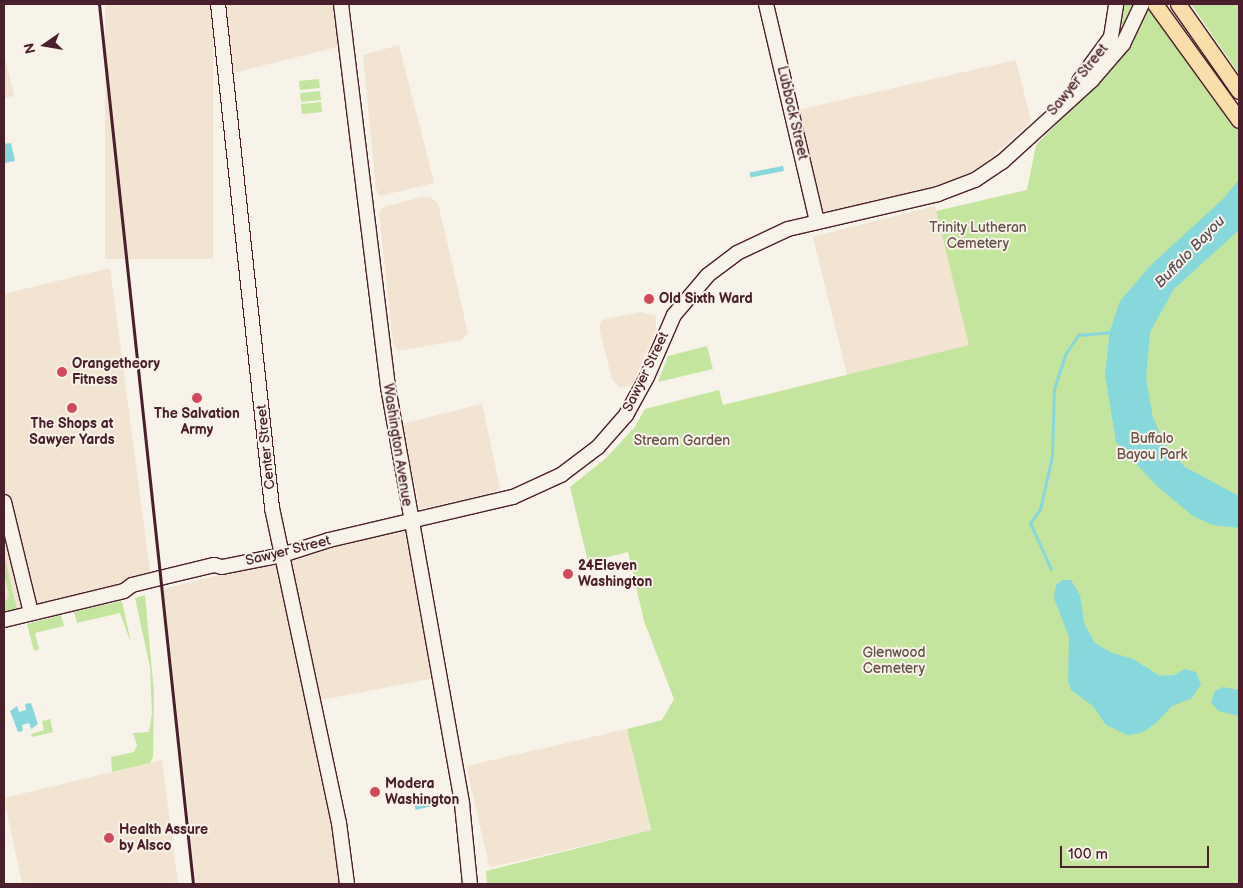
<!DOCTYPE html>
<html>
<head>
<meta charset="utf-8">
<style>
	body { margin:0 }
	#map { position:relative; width:1243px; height:888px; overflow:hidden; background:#f7f3e8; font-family:"Balsamiq Sans",sans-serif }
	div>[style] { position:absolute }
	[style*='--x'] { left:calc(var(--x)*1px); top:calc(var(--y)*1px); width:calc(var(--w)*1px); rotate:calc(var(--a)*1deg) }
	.built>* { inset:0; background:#f3e3d1; transform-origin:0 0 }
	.green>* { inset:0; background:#c3e59e; transform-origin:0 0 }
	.water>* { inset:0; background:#87d8dd; transform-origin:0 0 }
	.stream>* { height:3px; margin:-1.5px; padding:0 1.5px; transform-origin:1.5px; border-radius:1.5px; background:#87d8dd }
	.roads { filter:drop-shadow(1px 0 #4a1f2b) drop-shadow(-1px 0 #4a1f2b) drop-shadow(0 1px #4a1f2b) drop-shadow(0 -1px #4a1f2b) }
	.secondary>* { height:14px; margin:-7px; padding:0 7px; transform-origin:7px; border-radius:7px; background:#f7f3e8 }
	.primary>* { height:15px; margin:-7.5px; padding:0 7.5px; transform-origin:7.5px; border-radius:7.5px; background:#f9deab }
	.rail>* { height:3px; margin:-1.5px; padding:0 1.5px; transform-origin:1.5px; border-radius:1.5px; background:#4a1f2b }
	.dots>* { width:14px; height:14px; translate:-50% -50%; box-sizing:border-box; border:2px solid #f7f3e8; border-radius:50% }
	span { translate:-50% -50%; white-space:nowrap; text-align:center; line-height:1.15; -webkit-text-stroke:4px #f7f3e8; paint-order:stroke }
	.street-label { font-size:14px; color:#4a1f2b }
	.park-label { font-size:14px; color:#685048 }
	.poi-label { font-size:14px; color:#4a1f2b; font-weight:700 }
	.left { translate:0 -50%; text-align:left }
	.water-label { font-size:15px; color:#594d58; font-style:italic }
	.frame { position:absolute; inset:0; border:5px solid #4a1f2b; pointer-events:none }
	.north { position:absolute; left:20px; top:20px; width:50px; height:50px; -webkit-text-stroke:4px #f7f3e8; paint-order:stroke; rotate:257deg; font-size:14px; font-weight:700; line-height:20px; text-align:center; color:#4a1f2b }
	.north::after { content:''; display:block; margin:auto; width:18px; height:22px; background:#4a1f2b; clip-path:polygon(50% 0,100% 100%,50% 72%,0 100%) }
	.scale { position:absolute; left:1060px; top:846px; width:149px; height:22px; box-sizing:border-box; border:2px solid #4a1f2b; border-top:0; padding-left:6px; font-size:15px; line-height:18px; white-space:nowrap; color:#4a1f2b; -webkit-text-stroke:4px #f7f3e8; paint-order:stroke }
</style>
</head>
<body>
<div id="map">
	<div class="built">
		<i style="left:105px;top:4px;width:108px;height:255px"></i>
		<i style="clip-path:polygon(222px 4px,336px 4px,341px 46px,229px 74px)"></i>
		<i style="clip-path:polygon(399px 45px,434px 183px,380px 196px,376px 189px,363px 55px)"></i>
		<i style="clip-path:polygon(4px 53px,14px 96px,4px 98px)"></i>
		<i style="clip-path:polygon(1016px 60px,1031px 121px,984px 164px,962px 177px,931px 188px,823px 212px,798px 110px)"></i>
		<i style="clip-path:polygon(422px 197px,431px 198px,438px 203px,468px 333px,461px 340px,398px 351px,393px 343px,379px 212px,383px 207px)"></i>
		<i style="left:935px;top:206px;width:143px;height:126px;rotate:76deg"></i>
		<i style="clip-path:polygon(110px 268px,152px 586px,4px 620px,4px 294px)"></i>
		<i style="clip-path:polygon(640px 312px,656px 316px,656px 330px,633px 383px,630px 386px,619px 387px,612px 379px,599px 327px,602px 320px)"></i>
		<i style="clip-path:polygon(482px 404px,500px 488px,495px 492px,420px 509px,402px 424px)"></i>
		<i style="left:409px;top:521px;width:159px;height:131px;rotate:79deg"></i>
		<i style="clip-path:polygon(280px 560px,336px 827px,342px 884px,196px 884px,164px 589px)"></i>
		<i style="left:627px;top:729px;width:104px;height:165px;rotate:77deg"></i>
		<i style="clip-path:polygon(162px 760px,178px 884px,22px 884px,4px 798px)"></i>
	</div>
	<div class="green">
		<i style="clip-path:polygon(1124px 4px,1145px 4px,1233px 127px,1239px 122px,1239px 884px,487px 884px,486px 871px,651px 830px,627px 729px,662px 720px,674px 699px,644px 621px,628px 552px,588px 562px,570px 487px,605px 459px,634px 428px,645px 409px,719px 390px,723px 405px,969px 345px,936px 211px,1027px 190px,1036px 145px,1118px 61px,1112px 47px,1121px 29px)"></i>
		<i style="clip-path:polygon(1191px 4px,1239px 4px,1239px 74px)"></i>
		<i style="left:319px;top:79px;width:9px;height:20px;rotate:84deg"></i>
		<i style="left:320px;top:91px;width:9px;height:20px;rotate:84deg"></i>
		<i style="left:321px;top:102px;width:10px;height:20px;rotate:84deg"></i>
		<i style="clip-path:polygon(707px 346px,713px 369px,658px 382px,668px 356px)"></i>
		<i style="clip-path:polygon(4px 555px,17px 609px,4px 612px,4px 604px,9px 596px,4px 573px)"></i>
		<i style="clip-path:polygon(145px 595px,154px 693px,153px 757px,150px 763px,112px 772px,111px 757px,134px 752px,137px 745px,133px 733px,149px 732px,152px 714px,150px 667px,135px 598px)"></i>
		<i style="clip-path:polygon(122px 601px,131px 643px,120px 613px,77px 623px,74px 612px)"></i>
		<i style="clip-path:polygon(61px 615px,64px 626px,35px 633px,39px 649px,34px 651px,27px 624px)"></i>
		<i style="clip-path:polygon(50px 719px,53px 732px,32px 737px,31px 734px,44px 730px,42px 721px)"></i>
	</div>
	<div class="water">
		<i style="clip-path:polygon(11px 143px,15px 161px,4px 163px,4px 144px)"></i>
		<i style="left:783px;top:166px;width:5px;height:34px;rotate:79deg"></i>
		<i style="clip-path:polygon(1239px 179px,1239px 230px,1174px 289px,1150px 332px,1146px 378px,1153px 418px,1165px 444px,1185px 467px,1239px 496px,1239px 528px,1213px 525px,1193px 516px,1157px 486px,1116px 442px,1105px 374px,1110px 331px,1120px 301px,1151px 265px,1224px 198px)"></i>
		<i style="clip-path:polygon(1063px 580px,1071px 580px,1080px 595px,1084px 623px,1095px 643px,1110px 652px,1133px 659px,1160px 676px,1174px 675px,1185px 669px,1196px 672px,1201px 684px,1192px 698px,1172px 706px,1155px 724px,1141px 733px,1127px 735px,1106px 725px,1093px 706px,1071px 690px,1068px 681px,1069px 637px,1054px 598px,1056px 585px)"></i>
		<i style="clip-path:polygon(1223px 687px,1239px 690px,1239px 716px,1218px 711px,1211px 702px,1215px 691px)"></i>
		<i style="clip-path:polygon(31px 703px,38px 724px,31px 729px,29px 723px,22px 725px,23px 731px,18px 732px,10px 711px,17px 706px,19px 712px,26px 710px,25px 704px)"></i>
		<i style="left:432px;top:797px;width:9px;height:19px;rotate:77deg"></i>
	</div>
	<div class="stream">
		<i style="--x:1051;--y:569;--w:51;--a:-114.5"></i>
		<i style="--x:1030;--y:523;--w:17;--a:-54"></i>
		<i style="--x:1040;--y:509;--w:54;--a:-77.2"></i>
		<i style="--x:1052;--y:456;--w:67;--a:-88.3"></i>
		<i style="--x:1054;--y:389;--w:38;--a:-72"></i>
		<i style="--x:1066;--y:353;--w:22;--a:-56"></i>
		<i style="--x:1078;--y:335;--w:35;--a:-5"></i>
	</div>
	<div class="roads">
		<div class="secondary">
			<i style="--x:218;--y:4;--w:507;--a:83.88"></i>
			<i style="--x:272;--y:508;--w:322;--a:78"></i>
			<i style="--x:339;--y:823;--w:62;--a:82.5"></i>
			<i style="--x:341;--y:4;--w:386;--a:83"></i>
			<i style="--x:388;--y:387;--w:424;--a:79.9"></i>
			<i style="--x:462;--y:804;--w:80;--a:84.3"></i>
			<i style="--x:766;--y:4;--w:224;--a:76.8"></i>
			<i style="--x:1079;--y:81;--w:54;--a:-54"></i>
			<i style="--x:1111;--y:37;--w:33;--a:-81"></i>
			<i style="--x:4;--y:502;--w:114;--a:76.3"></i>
			<i style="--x:4;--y:620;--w:123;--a:-13.6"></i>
			<i style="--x:124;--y:591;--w:10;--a:-37"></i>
			<i style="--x:132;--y:585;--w:29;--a:-14"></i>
			<i style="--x:160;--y:578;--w:56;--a:-13.5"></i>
			<i style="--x:214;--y:565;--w:8;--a:14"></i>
			<i style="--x:222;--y:567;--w:61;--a:-11.3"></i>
			<i style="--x:282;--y:555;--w:49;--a:-17.7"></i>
			<i style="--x:329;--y:540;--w:189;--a:-13.2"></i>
			<i style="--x:513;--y:497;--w:53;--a:-24.6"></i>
			<i style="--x:561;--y:475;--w:46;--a:-37.1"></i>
			<i style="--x:598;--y:447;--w:43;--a:-48.8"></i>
			<i style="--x:626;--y:415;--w:43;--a:-61.1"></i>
			<i style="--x:647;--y:377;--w:68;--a:-66.5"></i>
			<i style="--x:674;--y:315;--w:52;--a:-49.6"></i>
			<i style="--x:708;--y:275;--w:36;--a:-37"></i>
			<i style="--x:737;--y:253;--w:56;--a:-25.2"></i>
			<i style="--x:788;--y:229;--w:154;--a:-13.1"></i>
			<i style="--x:938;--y:194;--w:40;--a:-21"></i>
			<i style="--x:975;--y:180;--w:32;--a:-34"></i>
			<i style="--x:1002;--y:162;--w:122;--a:-42.3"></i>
			<i style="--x:1092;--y:80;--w:48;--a:-49.3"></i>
			<i style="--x:1123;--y:44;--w:44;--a:-64.6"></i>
		</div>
		<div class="primary">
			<i style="--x:1155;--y:4;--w:143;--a:54.1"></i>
			<i style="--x:1178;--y:4;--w:106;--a:55"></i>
		</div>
	</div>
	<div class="rail">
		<i style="--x:99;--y:4;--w:885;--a:83.9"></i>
	</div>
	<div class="dots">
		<i style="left:649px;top:299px;background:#d1495b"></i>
		<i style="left:62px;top:372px;background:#d1495b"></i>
		<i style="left:197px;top:398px;background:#d1495b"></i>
		<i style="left:72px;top:408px;background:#d1495b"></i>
		<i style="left:568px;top:574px;background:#d1495b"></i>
		<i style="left:375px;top:792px;background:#d1495b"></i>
		<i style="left:109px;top:838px;background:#d1495b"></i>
	</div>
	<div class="street-label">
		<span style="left:1078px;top:80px;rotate:-51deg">Sawyer Street</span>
		<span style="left:792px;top:113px;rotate:77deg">Lubbock Street</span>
		<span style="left:646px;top:372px;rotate:-64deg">Sawyer Street</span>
		<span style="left:397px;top:445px;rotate:81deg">Washington Avenue</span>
		<span style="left:266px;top:447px;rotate:-96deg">Center Street</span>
		<span style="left:288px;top:551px;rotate:-14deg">Sawyer Street</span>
	</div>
	<div class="park-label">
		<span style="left:978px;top:236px">Trinity Lutheran<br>Cemetery</span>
		<span style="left:1152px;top:447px">Buffalo<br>Bayou Park</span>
		<span style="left:682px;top:441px">Stream Garden</span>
		<span style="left:894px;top:661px">Glenwood<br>Cemetery</span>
	</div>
	<div class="poi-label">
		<span class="left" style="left:659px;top:299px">Old Sixth Ward</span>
		<span class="left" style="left:72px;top:372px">Orangetheory<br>Fitness</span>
		<span style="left:197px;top:422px">The Salvation<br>Army</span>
		<span style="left:72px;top:432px">The Shops at<br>Sawyer Yards</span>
		<span class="left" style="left:578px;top:574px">24Eleven<br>Washington</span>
		<span class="left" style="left:385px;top:792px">Modera<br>Washington</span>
		<span class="left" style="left:119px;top:838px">Health Assure<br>by Alsco</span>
	</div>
	<div class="water-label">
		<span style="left:1190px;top:252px;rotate:-46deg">Buffalo Bayou</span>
	</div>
	<div class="frame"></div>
	<div class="north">N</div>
	<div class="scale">100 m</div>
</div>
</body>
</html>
